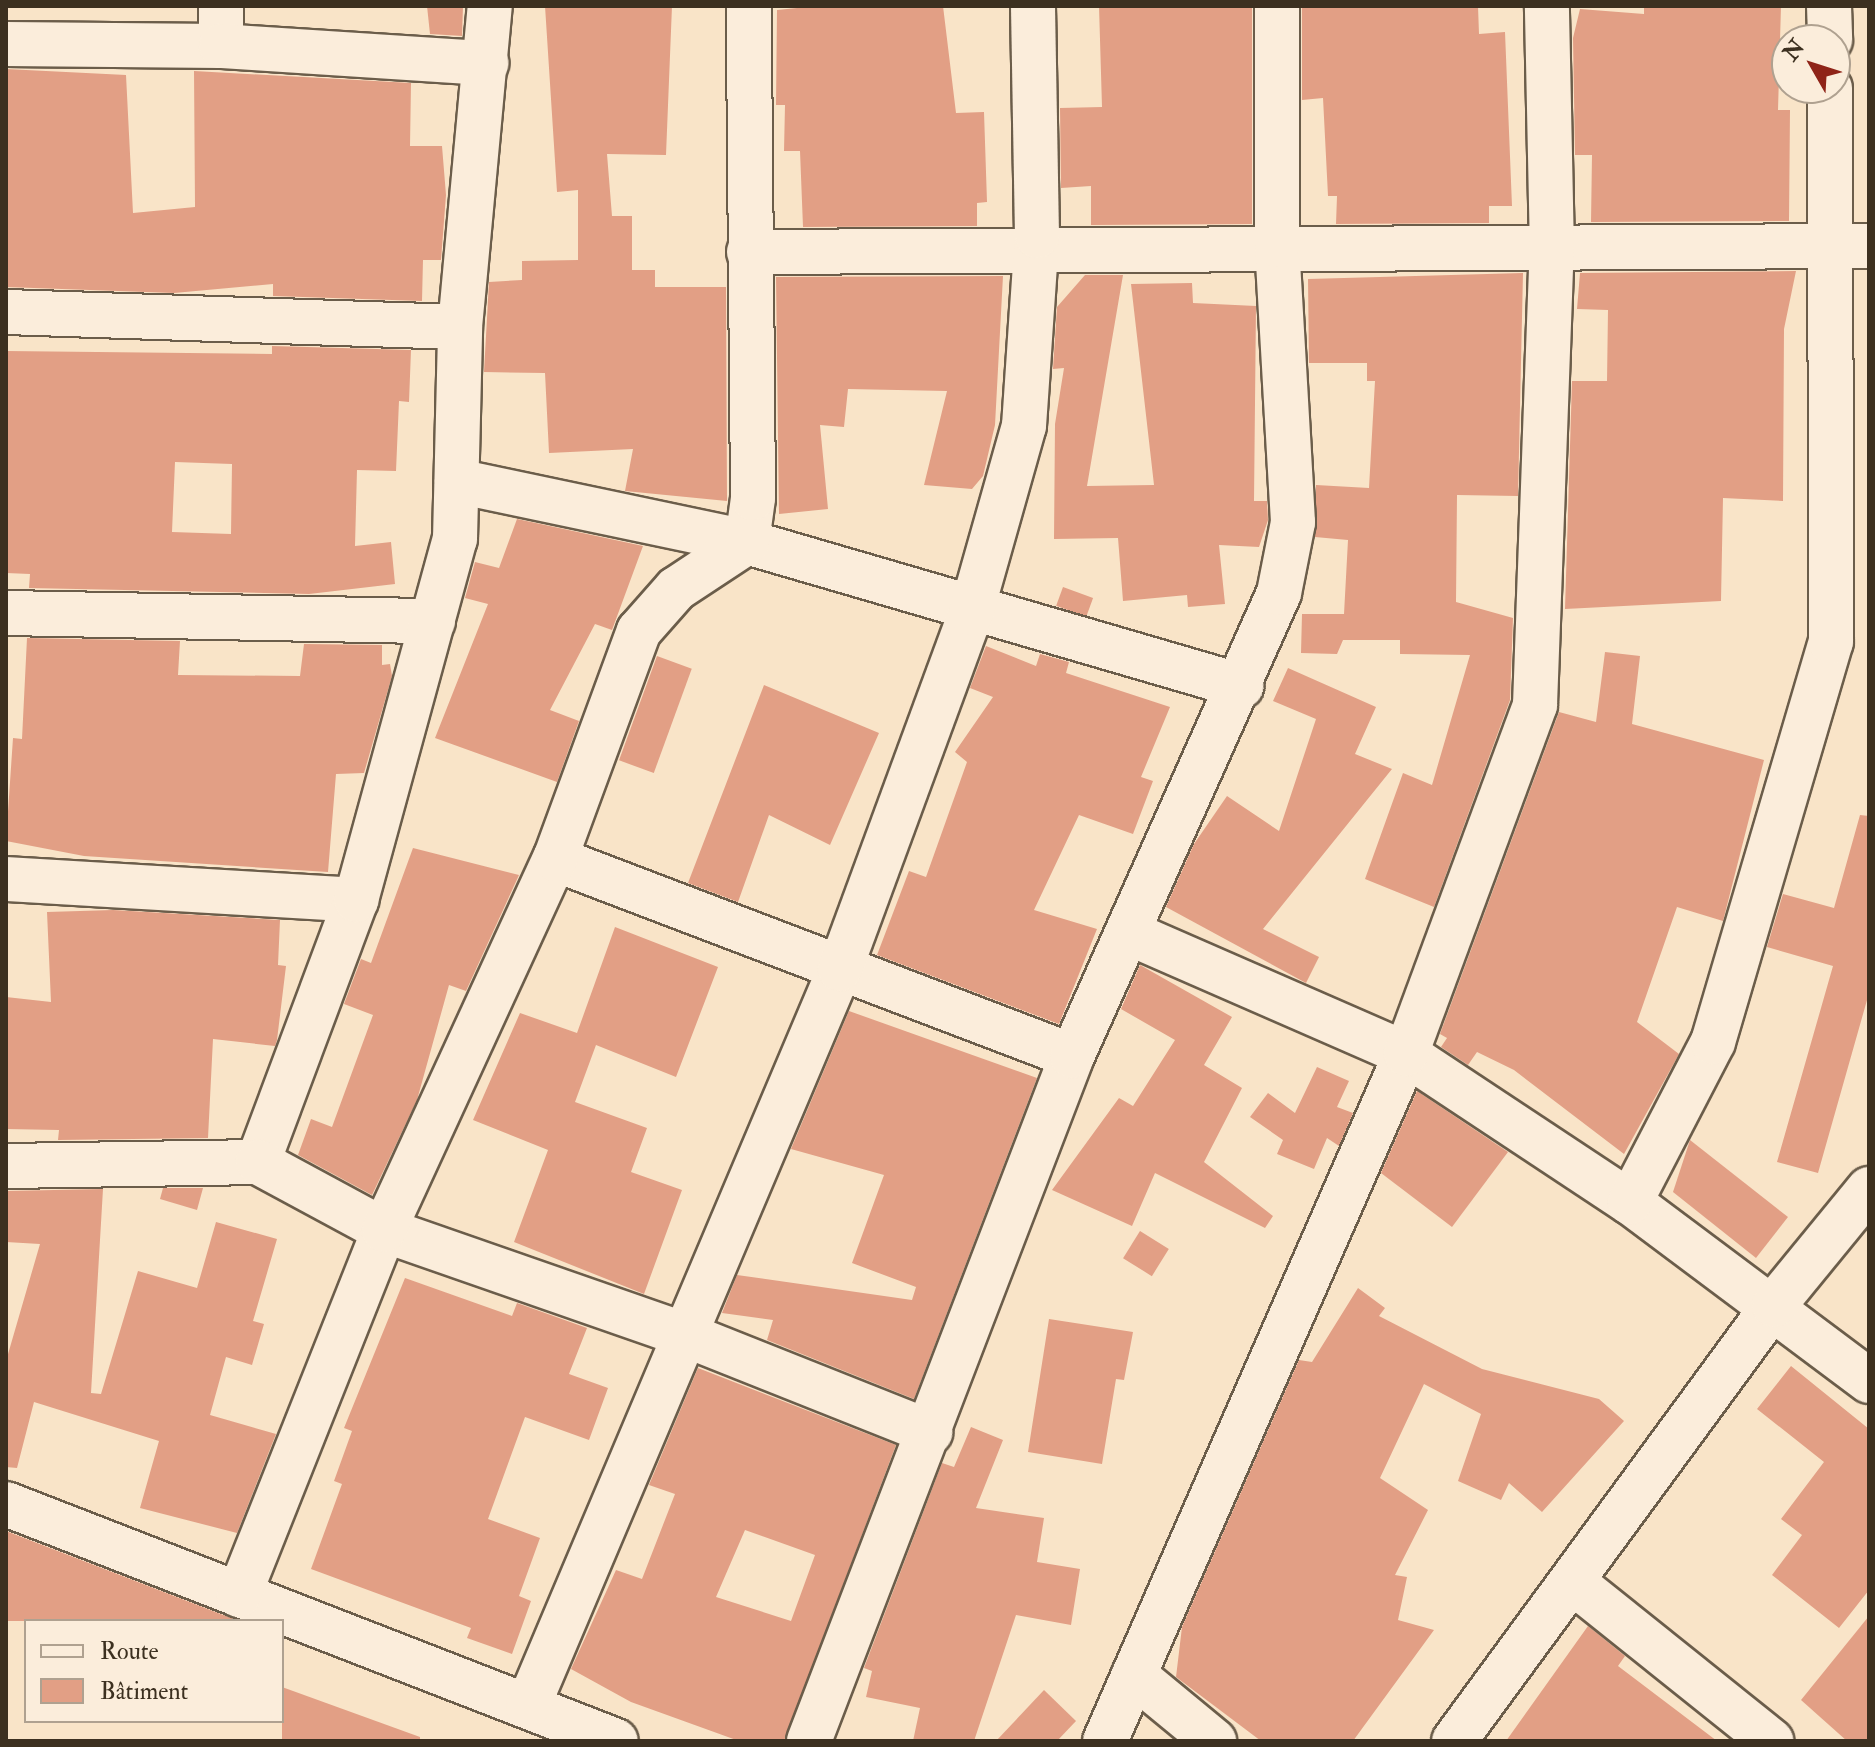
<!DOCTYPE html>
<html>
<head>
<meta charset="utf-8">
<style>
	body { margin:0 }
	#map { position:relative; width:1875px; height:1747px; overflow:hidden; background:#f9e4c8; font-family:"IM FELL Double Pica",serif }
	div>[style] { position:absolute }
	[style*='--x'] { left:calc(var(--x)*1px); top:calc(var(--y)*1px); width:calc(var(--w)*1px); rotate:calc(var(--a)*1deg) }
	.building>* { inset:0; background:#e29f85; transform-origin:0 0 }
	.roads { filter:drop-shadow(2px 0 #6b5d4a) drop-shadow(-2px 0 #6b5d4a) drop-shadow(0 2px #6b5d4a) drop-shadow(0 -2px #6b5d4a) }
	.minor>* { height:44px; margin:-22px; padding:0 22px; transform-origin:22px; border-radius:22px; background:#fbeddb }
	span { translate:-50% -50%; white-space:nowrap; text-align:center; line-height:1.15; -webkit-text-stroke:8px #fbeddb; paint-order:stroke }
	.frame { position:absolute; inset:0; border:8px solid #3c3020; pointer-events:none }
	.legend { position:absolute; left:24px; top:1619px; width:260px; height:104px; box-sizing:border-box; background:#fbeddb; border:2px solid #afa190; margin:0; padding:10px 14px; list-style:none; font-size:24px; color:#3c3020 }
	.legend li { display:flex; align-items:center; gap:16px; height:40px }
	.legend b { width:40px; border:2px solid #afa190 }
	.north { position:absolute; left:1771px; top:24px; width:80px; height:80px; box-sizing:border-box; background:#fbeddb; border:2px solid #afa190; border-radius:50%; rotate:309deg; font-size:22px; font-weight:700; line-height:32px; text-align:center; color:#3c3020 }
	.north::after { content:''; display:block; margin:auto; width:28px; height:36px; background:#8f2418; clip-path:polygon(50% 0,100% 100%,50% 72%,0 100%) }
</style>
</head>
<body>
<div id="map">
	<div class="building">
		<i style="clip-path:polygon(427px 6px,463px 6px,462px 36px,430px 34px)"></i>
		<i style="clip-path:polygon(545px 6px,672px 6px,666px 155px,607px 154px,612px 216px,632px 216px,632px 270px,655px 270px,655px 287px,726px 287px,727px 501px,625px 491px,633px 449px,549px 453px,545px 373px,484px 372px,489px 282px,522px 280px,522px 261px,578px 260px,578px 190px,557px 192px)"></i>
		<i style="clip-path:polygon(817px 6px,943px 6px,956px 113px,984px 112px,987px 202px,977px 203px,977px 226px,803px 227px,800px 151px,784px 151px,785px 105px,776px 105px,777px 10px)"></i>
		<i style="clip-path:polygon(1099px 6px,1252px 6px,1252px 224px,1091px 225px,1091px 186px,1061px 188px,1060px 108px,1102px 107px)"></i>
		<i style="clip-path:polygon(1302px 6px,1478px 6px,1479px 34px,1505px 32px,1512px 206px,1489px 206px,1489px 223px,1336px 224px,1337px 196px,1328px 196px,1323px 98px,1302px 100px)"></i>
		<i style="clip-path:polygon(1644px 6px,1781px 6px,1778px 110px,1790px 110px,1789px 221px,1591px 222px,1592px 155px,1575px 155px,1573px 38px,1580px 9px,1644px 14px)"></i>
		<i style="clip-path:polygon(6px 69px,126px 75px,133px 213px,195px 207px,194px 71px,411px 83px,410px 146px,442px 146px,446px 195px,441px 260px,423px 260px,422px 301px,273px 296px,273px 284px,174px 293px,6px 287px)"></i>
		<i style="clip-path:polygon(1796px 271px,1784px 329px,1783px 501px,1723px 498px,1721px 601px,1565px 609px,1572px 381px,1607px 381px,1608px 310px,1577px 309px,1580px 273px)"></i>
		<i style="clip-path:polygon(1523px 273px,1518px 496px,1457px 495px,1456px 602px,1513px 618px,1510px 700px,1434px 907px,1365px 879px,1403px 773px,1432px 785px,1470px 655px,1400px 654px,1400px 640px,1343px 640px,1337px 654px,1301px 653px,1302px 614px,1344px 614px,1348px 540px,1315px 537px,1316px 485px,1369px 488px,1375px 381px,1367px 381px,1367px 363px,1309px 363px,1308px 279px)"></i>
		<i style="clip-path:polygon(1085px 275px,1123px 275px,1087px 486px,1154px 485px,1131px 284px,1192px 283px,1193px 303px,1256px 306px,1254px 501px,1267px 501px,1268px 520px,1259px 547px,1219px 545px,1225px 604px,1188px 607px,1187px 595px,1123px 601px,1118px 538px,1054px 539px,1055px 424px,1064px 368px,1053px 369px,1057px 307px)"></i>
		<i style="clip-path:polygon(1003px 276px,995px 425px,983px 476px,972px 489px,924px 485px,947px 391px,848px 389px,844px 427px,820px 425px,828px 509px,779px 514px,776px 277px)"></i>
		<i style="clip-path:polygon(evenodd,272px 346px,411px 350px,409px 402px,399px 401px,396px 471px,357px 470px,355px 546px,391px 542px,395px 584px,309px 594px,29px 588px,30px 574px,6px 573px,6px 351px,272px 354px,272px 346px,175px 462px,232px 464px,231px 534px,172px 532px,175px 462px)"></i>
		<i style="clip-path:polygon(517px 519px,643px 546px,612px 630px,595px 624px,550px 710px,579px 721px,557px 782px,435px 738px,488px 604px,465px 598px,475px 562px,499px 568px)"></i>
		<i style="left:1063px;top:587px;width:32px;height:20px;rotate:20deg"></i>
		<i style="clip-path:polygon(27px 638px,180px 641px,178px 675px,300px 676px,304px 644px,382px 645px,382px 665px,390px 664px,392px 676px,364px 773px,336px 774px,328px 872px,84px 856px,6px 841px,13px 738px,22px 739px)"></i>
		<i style="clip-path:polygon(986px 646px,1036px 666px,1040px 654px,1069px 662px,1066px 673px,1170px 707px,1141px 777px,1153px 781px,1133px 834px,1079px 815px,1034px 910px,1097px 929px,1059px 1024px,877px 955px,909px 871px,926px 877px,967px 762px,955px 752px,993px 697px,970px 688px)"></i>
		<i style="clip-path:polygon(1605px 652px,1640px 656px,1632px 724px,1764px 760px,1723px 921px,1677px 907px,1637px 1022px,1679px 1054px,1624px 1154px,1514px 1070px,1477px 1052px,1468px 1065px,1441px 1047px,1447px 1038px,1440px 1034px,1559px 712px,1596px 722px)"></i>
		<i style="left:657px;top:656px;width:37px;height:111px;rotate:20deg"></i>
		<i style="clip-path:polygon(1288px 668px,1376px 707px,1355px 754px,1392px 769px,1263px 929px,1319px 957px,1306px 983px,1166px 907px,1194px 844px,1227px 796px,1279px 831px,1316px 719px,1273px 701px)"></i>
		<i style="clip-path:polygon(764px 685px,879px 733px,830px 845px,769px 815px,738px 902px,688px 883px)"></i>
		<i style="clip-path:polygon(1860px 815px,1869px 816px,1869px 993px,1818px 1173px,1777px 1162px,1833px 966px,1767px 947px,1783px 894px,1834px 908px)"></i>
		<i style="clip-path:polygon(413px 848px,519px 875px,466px 991px,449px 985px,417px 1100px,372px 1195px,298px 1155px,311px 1119px,332px 1127px,373px 1015px,344px 1004px,361px 959px,371px 963px)"></i>
		<i style="clip-path:polygon(113px 910px,280px 920px,278px 965px,286px 966px,277px 1040px,275px 1046px,213px 1039px,208px 1138px,58px 1140px,59px 1130px,6px 1129px,6px 997px,51px 1002px,47px 912px)"></i>
		<i style="clip-path:polygon(615px 927px,718px 967px,676px 1077px,596px 1045px,575px 1102px,647px 1128px,631px 1172px,682px 1190px,644px 1294px,514px 1242px,548px 1150px,473px 1120px,520px 1013px,577px 1033px)"></i>
		<i style="clip-path:polygon(1140px 965px,1232px 1017px,1204px 1065px,1242px 1088px,1204px 1162px,1273px 1216px,1265px 1228px,1155px 1173px,1132px 1226px,1052px 1190px,1119px 1098px,1133px 1106px,1175px 1040px,1121px 1009px)"></i>
		<i style="clip-path:polygon(849px 1011px,1037px 1078px,914px 1399px,767px 1340px,773px 1320px,722px 1313px,737px 1275px,912px 1300px,916px 1287px,852px 1263px,884px 1175px,791px 1149px)"></i>
		<i style="clip-path:polygon(1317px 1067px,1349px 1081px,1337px 1107px,1353px 1113px,1339px 1146px,1327px 1138px,1314px 1169px,1277px 1154px,1283px 1140px,1250px 1117px,1268px 1093px,1295px 1113px)"></i>
		<i style="clip-path:polygon(1417px 1091px,1508px 1152px,1452px 1227px,1381px 1173px)"></i>
		<i style="clip-path:polygon(1690px 1140px,1788px 1217px,1756px 1258px,1673px 1192px)"></i>
		<i style="clip-path:polygon(163px 1188px,203px 1188px,197px 1210px,160px 1199px)"></i>
		<i style="clip-path:polygon(103px 1189px,91px 1393px,101px 1394px,138px 1271px,197px 1288px,216px 1222px,277px 1239px,253px 1321px,264px 1324px,252px 1365px,226px 1357px,210px 1415px,276px 1434px,237px 1533px,140px 1508px,159px 1441px,34px 1402px,17px 1468px,6px 1467px,6px 1361px,40px 1244px,6px 1242px,6px 1191px)"></i>
		<i style="left:1140px;top:1231px;width:34px;height:32px;rotate:32deg"></i>
		<i style="clip-path:polygon(405px 1278px,512px 1316px,517px 1303px,587px 1328px,569px 1374px,608px 1388px,589px 1440px,525px 1417px,488px 1519px,540px 1538px,519px 1596px,531px 1601px,512px 1654px,467px 1638px,471px 1628px,311px 1569px,342px 1484px,334px 1481px,352px 1431px,344px 1428px)"></i>
		<i style="clip-path:polygon(1358px 1288px,1385px 1308px,1379px 1316px,1482px 1369px,1599px 1399px,1624px 1421px,1542px 1512px,1509px 1483px,1501px 1500px,1458px 1481px,1481px 1414px,1424px 1384px,1380px 1478px,1428px 1510px,1395px 1575px,1407px 1577px,1398px 1620px,1434px 1630px,1353px 1741px,1261px 1741px,1176px 1677px,1182px 1627px,1299px 1360px,1312px 1362px)"></i>
		<i style="clip-path:polygon(1049px 1319px,1133px 1332px,1124px 1380px,1116px 1379px,1102px 1464px,1028px 1452px)"></i>
		<i style="clip-path:polygon(1791px 1366px,1869px 1429px,1869px 1590px,1839px 1628px,1772px 1575px,1802px 1535px,1781px 1519px,1824px 1462px,1757px 1409px)"></i>
		<i style="clip-path:polygon(evenodd,698px 1368px,896px 1445px,784px 1741px,739px 1741px,631px 1702px,571px 1669px,616px 1570px,642px 1579px,675px 1494px,649px 1485px,698px 1368px,745px 1530px,815px 1555px,791px 1621px,716px 1597px,745px 1530px)"></i>
		<i style="clip-path:polygon(971px 1427px,1003px 1440px,976px 1508px,1044px 1518px,1037px 1562px,1080px 1569px,1071px 1625px,1016px 1615px,974px 1741px,913px 1741px,920px 1708px,866px 1697px,872px 1671px,864px 1668px,942px 1463px,954px 1467px)"></i>
		<i style="clip-path:polygon(6px 1531px,231px 1618px,238px 1621px,6px 1621px)"></i>
		<i style="clip-path:polygon(1869px 1616px,1869px 1741px,1847px 1741px,1801px 1700px)"></i>
		<i style="clip-path:polygon(1588px 1626px,1625px 1656px,1618px 1666px,1717px 1741px,1506px 1741px)"></i>
		<i style="clip-path:polygon(282px 1687px,420px 1737px,420px 1741px,282px 1741px)"></i>
		<i style="clip-path:polygon(1044px 1690px,1076px 1721px,1057px 1741px,996px 1741px)"></i>
	</div>
	<div class="roads">
		<div class="minor">
			<i style="--x:221;--y:6;--w:40;--a:90"></i>
			<i style="--x:1829;--y:6;--w:34;--a:88"></i>
			<i style="--x:6;--y:44;--w:215;--a:0.5"></i>
			<i style="--x:221;--y:46;--w:266;--a:3.7"></i>
			<i style="--x:749;--y:252;--w:1120;--a:-0.31"></i>
			<i style="--x:6;--y:312;--w:454;--a:1.9"></i>
			<i style="--x:457;--y:481;--w:296;--a:11.9"></i>
			<i style="--x:747;--y:542;--w:515;--a:16.25"></i>
			<i style="--x:6;--y:613;--w:427;--a:1.1"></i>
			<i style="--x:555;--y:859;--w:553;--a:20.86"></i>
			<i style="--x:6;--y:879;--w:351;--a:3.4"></i>
			<i style="--x:1129;--y:933;--w:302;--a:23.6"></i>
			<i style="--x:1406;--y:1054;--w:268;--a:33.5"></i>
			<i style="--x:1630;--y:1202;--w:299;--a:36.8"></i>
			<i style="--x:258;--y:1162;--w:280;--a:-69.5"></i>
			<i style="--x:356;--y:900;--w:374;--a:-74.7"></i>
			<i style="--x:455;--y:539;--w:212;--a:-88.6"></i>
			<i style="--x:460;--y:327;--w:322;--a:-84.7"></i>
			<i style="--x:6;--y:1166;--w:252;--a:-0.9"></i>
			<i style="--x:258;--y:1162;--w:143;--a:28.4"></i>
			<i style="--x:384;--y:1230;--w:320;--a:19.2"></i>
			<i style="--x:686;--y:1335;--w:263;--a:21.7"></i>
			<i style="--x:1630;--y:1202;--w:180;--a:-62.6"></i>
			<i style="--x:1713;--y:1042;--w:417;--a:-73.6"></i>
			<i style="--x:1831;--y:642;--w:554;--a:-90.1"></i>
			<i style="--x:6;--y:1504;--w:654;--a:21.23"></i>
			<i style="--x:1574;--y:1583;--w:253;--a:38.7"></i>
			<i style="--x:239;--y:1595;--w:393;--a:-68.3"></i>
			<i style="--x:384;--y:1230;--w:409;--a:-65.3"></i>
			<i style="--x:555;--y:859;--w:243;--a:-69.8"></i>
			<i style="--x:639;--y:631;--w:56;--a:-48.6"></i>
			<i style="--x:676;--y:589;--w:85;--a:-33.5"></i>
			<i style="--x:747;--y:542;--w:44;--a:-82.2"></i>
			<i style="--x:753;--y:498;--w:492;--a:-90.5"></i>
			<i style="--x:1134;--y:1675;--w:104;--a:39.5"></i>
			<i style="--x:528;--y:1706;--w:800;--a:-67.06"></i>
			<i style="--x:840;--y:969;--w:379;--a:-69.8"></i>
			<i style="--x:971;--y:613;--w:194;--a:-74.2"></i>
			<i style="--x:1024;--y:426;--w:190;--a:-86.1"></i>
			<i style="--x:1037;--y:236;--w:230;--a:-91"></i>
			<i style="--x:809;--y:1741;--w:734;--a:-69"></i>
			<i style="--x:1072;--y:1056;--w:507;--a:-65.91"></i>
			<i style="--x:1279;--y:593;--w:72;--a:-78.8"></i>
			<i style="--x:1293;--y:522;--w:277;--a:-93.3"></i>
			<i style="--x:1277;--y:245;--w:239;--a:-90"></i>
			<i style="--x:1105;--y:1741;--w:750;--a:-66.34"></i>
			<i style="--x:1406;--y:1054;--w:372;--a:-69.7"></i>
			<i style="--x:1535;--y:705;--w:454;--a:-87.9"></i>
			<i style="--x:1552;--y:251;--w:245;--a:-91.2"></i>
			<i style="--x:1454;--y:1741;--w:541;--a:-53.72"></i>
			<i style="--x:1774;--y:1305;--w:150;--a:-50.7"></i>
		</div>
	</div>
	<div class="frame"></div>
	<ul class="legend">
	<li><b style="height:10px;background:#fbeddb"></b>Route</li>
	<li><b style="height:22px;background:#e29f85"></b>Bâtiment</li>
	</ul>
	<div class="north">N</div>
</div>
</body>
</html>
